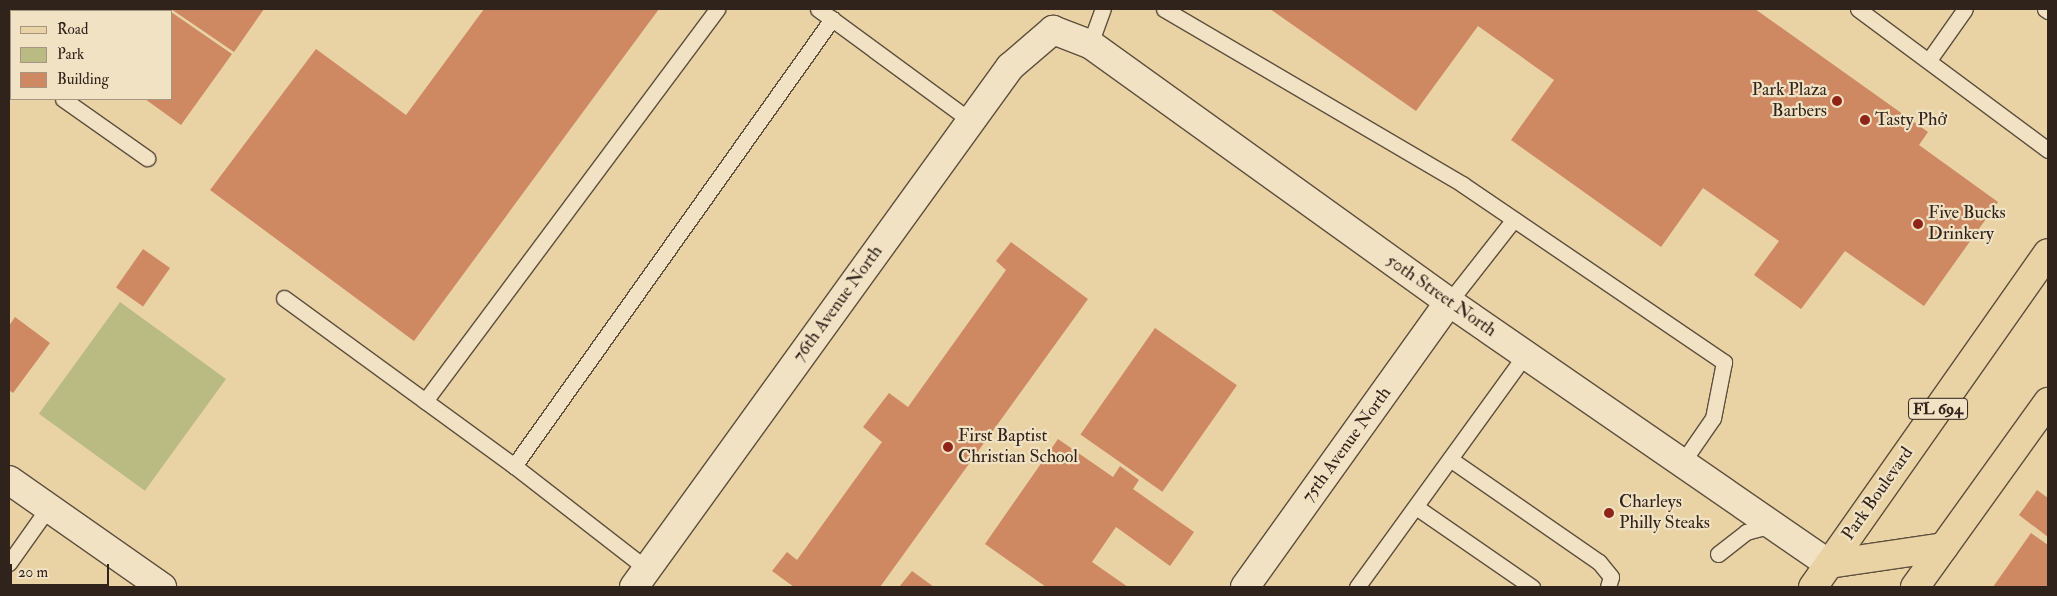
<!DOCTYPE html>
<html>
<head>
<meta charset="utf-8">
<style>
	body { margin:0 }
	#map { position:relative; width:2057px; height:596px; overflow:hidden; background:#e9d3a5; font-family:"IM FELL Double Pica",serif }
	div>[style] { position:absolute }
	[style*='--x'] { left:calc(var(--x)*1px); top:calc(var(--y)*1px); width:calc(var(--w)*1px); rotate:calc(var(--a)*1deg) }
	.green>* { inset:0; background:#babb83; transform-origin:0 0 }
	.building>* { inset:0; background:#ce8862; transform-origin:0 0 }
	.roads { filter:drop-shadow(1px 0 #5e4f3e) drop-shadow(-1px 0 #5e4f3e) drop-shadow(0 1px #5e4f3e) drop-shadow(0 -1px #5e4f3e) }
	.lane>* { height:15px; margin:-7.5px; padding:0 7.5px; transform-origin:7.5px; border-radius:7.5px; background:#f1e2c4 }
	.street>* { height:28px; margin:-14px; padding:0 14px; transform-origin:14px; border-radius:14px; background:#f1e2c4 }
	.secondary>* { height:28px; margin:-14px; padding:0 14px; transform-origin:14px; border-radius:14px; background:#f1e2c4 }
	.primary>* { height:28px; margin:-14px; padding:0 14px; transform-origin:14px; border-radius:14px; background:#e9d3a5 }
	.dots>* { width:14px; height:14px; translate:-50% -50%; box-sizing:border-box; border:2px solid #f1e2c4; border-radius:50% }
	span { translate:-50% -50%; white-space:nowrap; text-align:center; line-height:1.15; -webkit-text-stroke:4.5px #f1e2c4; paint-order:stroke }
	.shield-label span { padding:1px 4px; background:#f1e2c4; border:1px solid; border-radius:4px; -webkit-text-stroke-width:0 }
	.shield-label { font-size:16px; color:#30231b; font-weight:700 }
	.poi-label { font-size:18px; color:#30231b }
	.right { translate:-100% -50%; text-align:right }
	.left { translate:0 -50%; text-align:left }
	.street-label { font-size:18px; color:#30231b }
	.frame { position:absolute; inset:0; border:10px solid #30231b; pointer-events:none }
	.legend { position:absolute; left:10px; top:10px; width:162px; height:90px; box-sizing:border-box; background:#f1e2c4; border:1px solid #a49680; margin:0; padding:6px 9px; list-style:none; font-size:15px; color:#30231b }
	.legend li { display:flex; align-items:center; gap:10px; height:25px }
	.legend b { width:25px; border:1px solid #a49680 }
	.scale { position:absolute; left:10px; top:564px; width:99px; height:22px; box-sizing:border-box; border:2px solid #30231b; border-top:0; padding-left:6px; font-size:15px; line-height:18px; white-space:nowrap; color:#30231b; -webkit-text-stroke:4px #f1e2c4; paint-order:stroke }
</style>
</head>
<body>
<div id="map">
	<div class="green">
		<i style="left:120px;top:302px;width:131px;height:138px;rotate:36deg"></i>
	</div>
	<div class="building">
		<i style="left:17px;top:9px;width:150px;height:4px"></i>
		<i style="clip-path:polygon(171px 9px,264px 9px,234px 52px)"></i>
		<i style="clip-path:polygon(484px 9px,659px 9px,414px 341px,210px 190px,316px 49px,406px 115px)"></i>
		<i style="clip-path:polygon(1270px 9px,1755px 9px,1928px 132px,1919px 145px,1998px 202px,1924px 306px,1845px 251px,1801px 309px,1754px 275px,1779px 241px,1703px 188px,1661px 247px,1511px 140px,1554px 80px,1478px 26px,1416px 111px)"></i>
		<i style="clip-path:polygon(171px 12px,232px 54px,181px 125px,145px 99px,171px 99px)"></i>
		<i style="clip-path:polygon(1011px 242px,1088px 299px,880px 587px,794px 587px,772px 571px,787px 552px,797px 560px,882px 442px,863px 427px,889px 393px,908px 407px,1006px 270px,996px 261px)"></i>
		<i style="left:143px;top:249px;width:33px;height:47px;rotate:35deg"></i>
		<i style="clip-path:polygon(15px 317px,50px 343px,13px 393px,9px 390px,9px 326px)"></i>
		<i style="left:1155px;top:328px;width:100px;height:130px;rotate:35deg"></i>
		<i style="clip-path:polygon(1058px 439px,1113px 477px,1120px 466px,1139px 480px,1133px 489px,1194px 532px,1170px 566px,1116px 527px,1092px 562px,1128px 587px,1046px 587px,985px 544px)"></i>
		<i style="clip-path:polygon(2037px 490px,2048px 498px,2048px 537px,2019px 515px)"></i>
		<i style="clip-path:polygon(2031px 533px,2048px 545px,2048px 587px,1993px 587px)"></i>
		<i style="clip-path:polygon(912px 571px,934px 587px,899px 587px)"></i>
	</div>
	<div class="roads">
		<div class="lane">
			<i style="--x:818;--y:9;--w:17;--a:36"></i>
			<i style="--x:1164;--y:9;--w:346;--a:30.4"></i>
			<i style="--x:1462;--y:184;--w:317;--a:34.2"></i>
			<i style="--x:1724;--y:362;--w:57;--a:101.1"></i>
			<i style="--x:1713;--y:418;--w:55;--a:124.6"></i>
			<i style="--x:1858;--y:9;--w:237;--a:36.6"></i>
			<i style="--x:2045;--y:9;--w:4;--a:34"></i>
			<i style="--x:1090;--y:44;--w:37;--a:-70"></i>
			<i style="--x:9;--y:60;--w:3;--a:45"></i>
			<i style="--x:1929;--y:60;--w:62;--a:-54.8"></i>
			<i style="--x:63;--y:99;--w:103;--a:35.1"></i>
			<i style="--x:284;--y:298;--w:285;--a:36.1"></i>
			<i style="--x:1449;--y:302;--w:105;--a:-51.9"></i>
			<i style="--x:425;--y:401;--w:489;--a:-53.3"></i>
			<i style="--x:1450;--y:459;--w:181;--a:34.7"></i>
			<i style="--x:1599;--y:562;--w:19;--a:51"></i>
			<i style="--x:1611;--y:577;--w:10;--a:107"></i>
			<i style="--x:1416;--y:507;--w:141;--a:34.6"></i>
			<i style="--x:1718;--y:554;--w:36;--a:-38"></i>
			<i style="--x:1746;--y:532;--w:27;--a:-15"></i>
			<i style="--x:9;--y:563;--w:67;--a:-54.7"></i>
			<i style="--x:647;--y:569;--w:168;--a:-142.2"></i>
			<i style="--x:514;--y:466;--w:549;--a:-54.57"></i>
			<i style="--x:832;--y:19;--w:172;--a:36.3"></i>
			<i style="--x:1357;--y:587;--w:286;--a:-54.1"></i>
		</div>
		<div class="street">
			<i style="--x:634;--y:587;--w:642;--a:-54.13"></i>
			<i style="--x:1010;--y:67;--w:57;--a:-40.7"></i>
			<i style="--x:1053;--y:30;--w:40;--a:21"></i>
			<i style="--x:1090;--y:44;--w:442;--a:35.7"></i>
			<i style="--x:1449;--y:302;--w:462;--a:34.6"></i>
			<i style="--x:1245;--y:587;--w:350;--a:-54.4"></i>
		</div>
		<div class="secondary">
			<i style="--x:9;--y:480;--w:187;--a:35"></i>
		</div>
		<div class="primary">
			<i style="--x:1829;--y:564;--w:116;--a:-8.4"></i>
			<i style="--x:1813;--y:587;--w:408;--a:-54.9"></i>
			<i style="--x:1915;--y:587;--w:228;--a:-54.3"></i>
		</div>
	</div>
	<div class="dots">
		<i style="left:1837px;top:101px;background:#8f2418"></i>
		<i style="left:1865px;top:120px;background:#8f2418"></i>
		<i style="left:1918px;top:224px;background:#8f2418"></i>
		<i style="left:948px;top:447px;background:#8f2418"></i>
		<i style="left:1609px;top:513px;background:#8f2418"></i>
	</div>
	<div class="shield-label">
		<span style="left:1938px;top:409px">FL 694</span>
	</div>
	<div class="poi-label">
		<span class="right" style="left:1827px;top:101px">Park Plaza<br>Barbers</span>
		<span class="left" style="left:1875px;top:120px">Tasty Phở</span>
		<span class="left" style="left:1928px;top:224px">Five Bucks<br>Drinkery</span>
		<span class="left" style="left:958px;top:447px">First Baptist<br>Christian School</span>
		<span class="left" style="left:1619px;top:513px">Charleys<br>Philly Steaks</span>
	</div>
	<div class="street-label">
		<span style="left:1441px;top:296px;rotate:35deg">50th Street North</span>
		<span style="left:838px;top:304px;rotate:-54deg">76th Avenue North</span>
		<span style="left:1347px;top:445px;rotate:-54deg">75th Avenue North</span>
		<span style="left:1878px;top:494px;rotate:-55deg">Park Boulevard</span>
	</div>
	<div class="frame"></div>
	<ul class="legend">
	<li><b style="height:6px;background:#e9d3a5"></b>Road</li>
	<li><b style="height:14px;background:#babb83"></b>Park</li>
	<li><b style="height:14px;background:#ce8862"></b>Building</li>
	</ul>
	<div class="scale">20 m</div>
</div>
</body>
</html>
